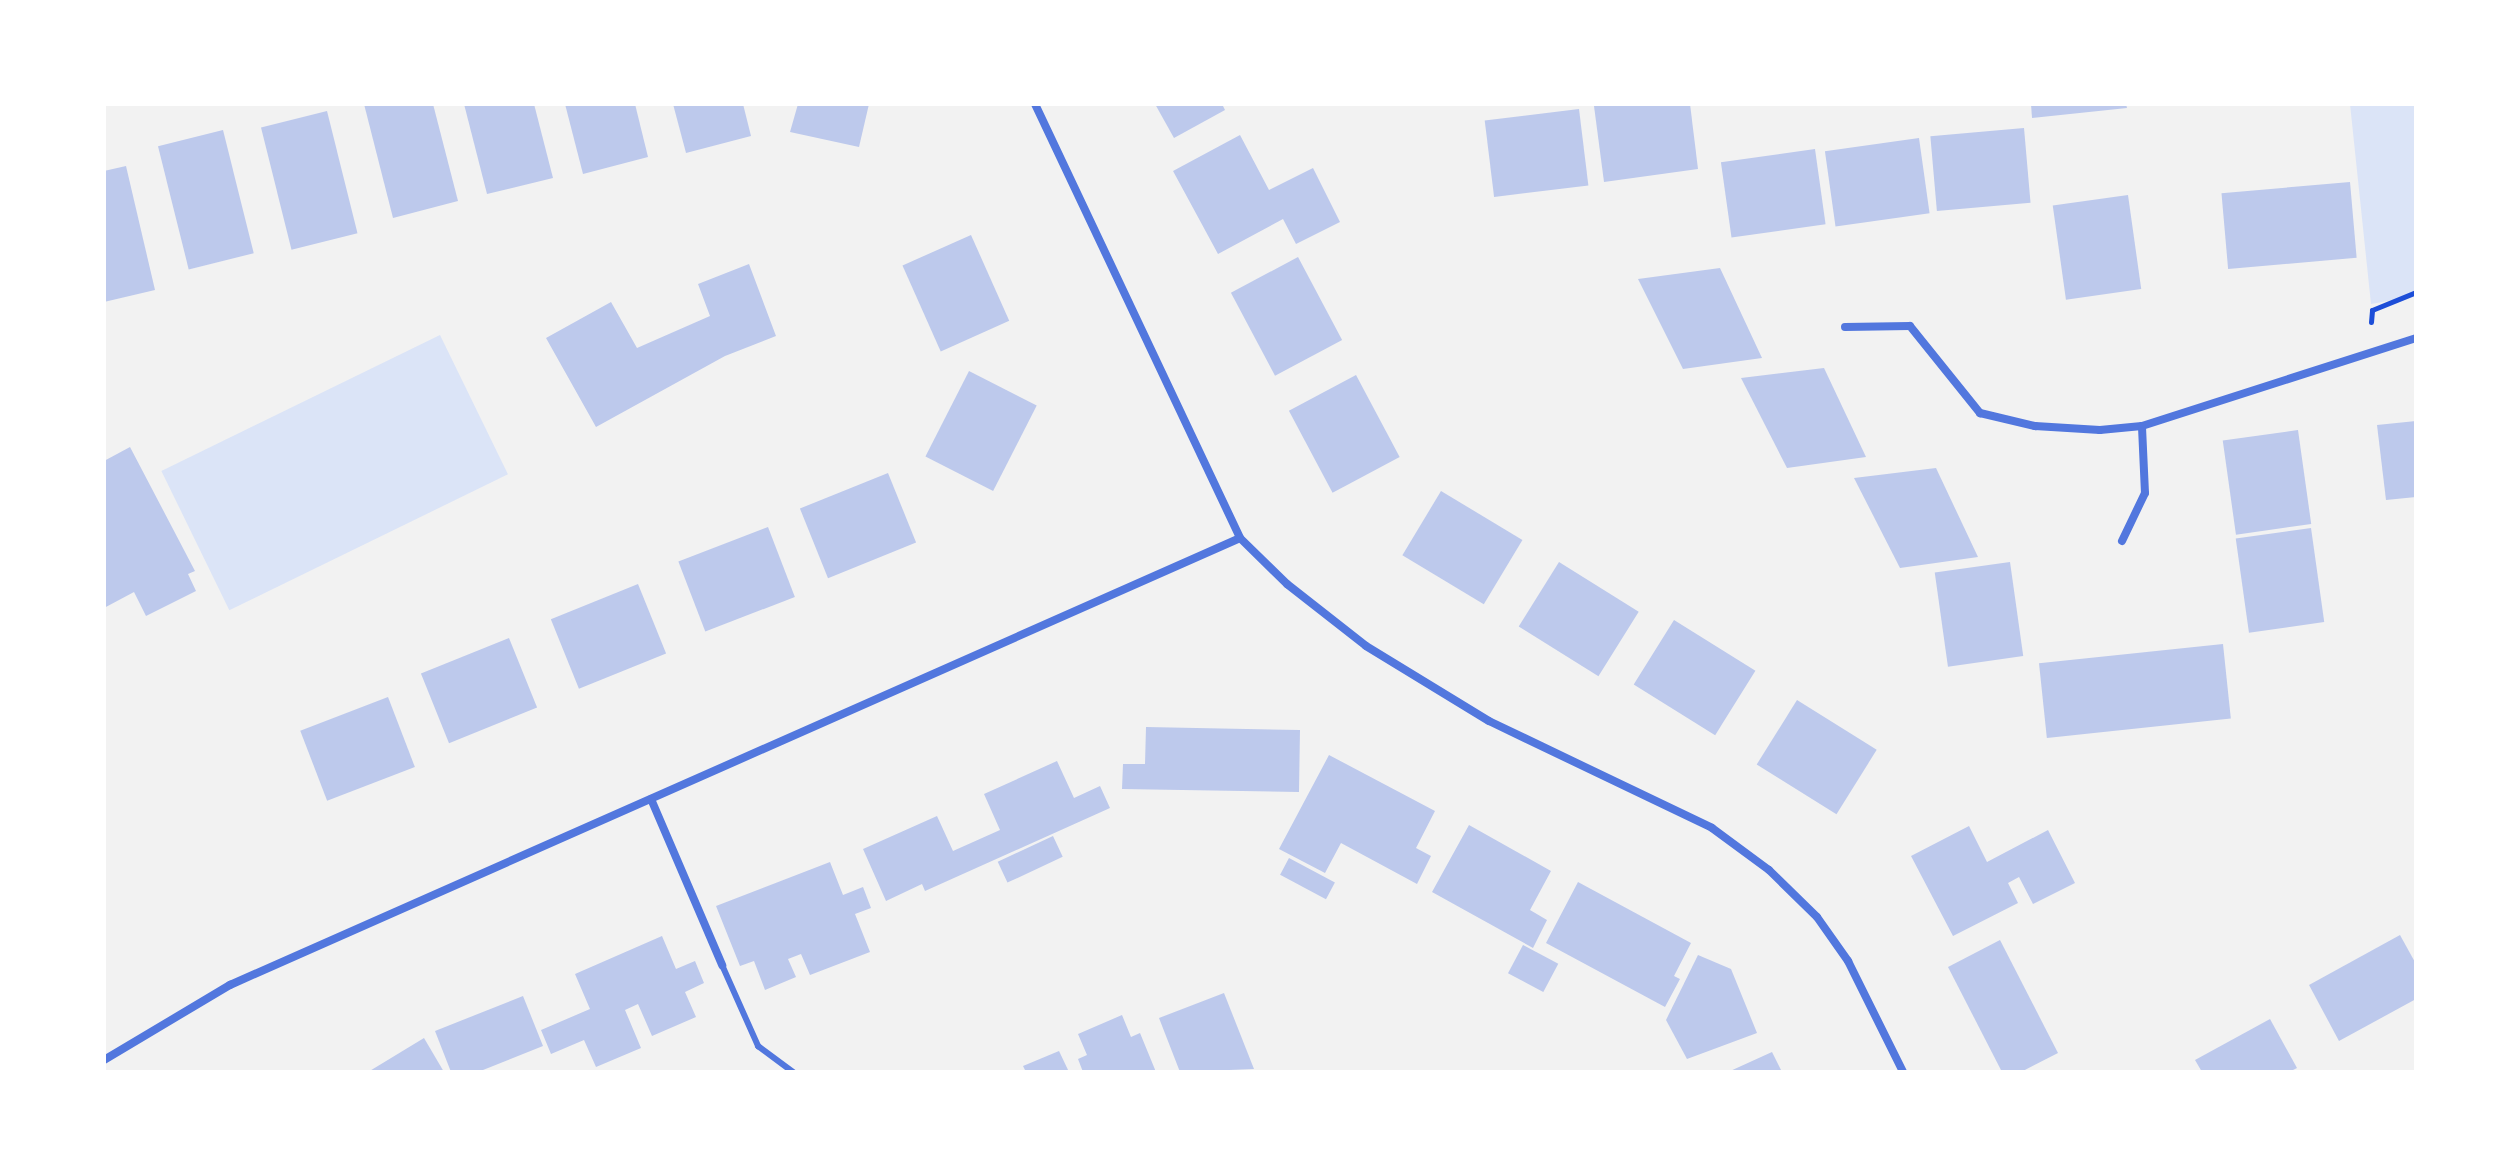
<!DOCTYPE html>
<html>
<head>
<meta charset="utf-8">
<style>
	body { margin:0 }
	#map { position:relative; width:2520px; height:1176px; overflow:hidden; background:#f2f2f2; font-family:"Archivo Narrow",sans-serif }
	div>[style] { position:absolute }
	[style*='--x'] { left:calc(var(--x)*1px); top:calc(var(--y)*1px); width:calc(var(--w)*1px); rotate:calc(var(--a)*1deg) }
	.green>* { inset:0; background:#dbe4f7; transform-origin:0 0 }
	.building>* { inset:0; background:#bdc9ec; transform-origin:0 0 }
	.path>* { height:5px; margin:-2.5px; padding:0 2.5px; transform-origin:2.5px; border-radius:2.5px; background:#1d4ed8 }
	.service>* { height:6px; margin:-3px; padding:0 3px; transform-origin:3px; border-radius:3px; background:#5277de }
	.minor>* { height:8px; margin:-4px; padding:0 4px; transform-origin:4px; border-radius:4px; background:#5277de }
	span { translate:-50% -50%; white-space:nowrap; text-align:center; line-height:1.15; -webkit-text-stroke:8px #fff; paint-order:stroke }
	.frame { position:absolute; inset:0; border:106px solid #fff; pointer-events:none }
</style>
</head>
<body>
<div id="map">
	<div class="green">
		<i style="clip-path:polygon(2350px 104px,2416px 104px,2416px 296px,2371px 304px)"></i>
		<i style="left:440px;top:335px;width:155px;height:310px;rotate:64deg"></i>
	</div>
	<div class="building">
		<i style="clip-path:polygon(364px 104px,433px 104px,458px 201px,393px 218px)"></i>
		<i style="clip-path:polygon(464px 104px,534px 104px,553px 178px,487px 194px)"></i>
		<i style="clip-path:polygon(565px 104px,635px 104px,648px 157px,583px 174px)"></i>
		<i style="clip-path:polygon(673px 104px,743px 104px,751px 136px,686px 153px)"></i>
		<i style="clip-path:polygon(798px 104px,869px 104px,859px 147px,790px 132px)"></i>
		<i style="clip-path:polygon(1155px 104px,1222px 104px,1225px 110px,1174px 138px)"></i>
		<i style="clip-path:polygon(1614px 104px,1690px 104px,1698px 169px,1604px 182px,1594px 106px)"></i>
		<i style="clip-path:polygon(2031px 104px,2126px 104px,2127px 108px,2032px 118px)"></i>
		<i style="left:1579px;top:109px;width:77px;height:95px;rotate:83deg"></i>
		<i style="left:327px;top:111px;width:126px;height:68px;rotate:76deg"></i>
		<i style="left:2024px;top:128px;width:75px;height:94px;rotate:85deg"></i>
		<i style="left:223px;top:130px;width:127px;height:67px;rotate:76deg"></i>
		<i style="clip-path:polygon(1240px 135px,1269px 190px,1313px 168px,1340px 222px,1296px 244px,1283px 219px,1218px 254px,1173px 171px)"></i>
		<i style="left:1919px;top:138px;width:76px;height:95px;rotate:82deg"></i>
		<i style="left:1815px;top:149px;width:76px;height:95px;rotate:82deg"></i>
		<i style="clip-path:polygon(126px 166px,155px 290px,104px 302px,104px 171px)"></i>
		<i style="left:2350px;top:182px;width:76px;height:129px;rotate:85deg"></i>
		<i style="left:2128px;top:195px;width:95px;height:76px;rotate:82deg"></i>
		<i style="left:971px;top:235px;width:94px;height:75px;rotate:66deg"></i>
		<i style="left:1298px;top:257px;width:94px;height:76px;rotate:62deg"></i>
		<i style="clip-path:polygon(749px 264px,776px 336px,725px 356px,596px 427px,546px 338px,611px 302px,637px 348px,710px 316px,698px 284px)"></i>
		<i style="clip-path:polygon(1720px 268px,1762px 358px,1683px 369px,1638px 279px)"></i>
		<i style="clip-path:polygon(1824px 368px,1866px 457px,1787px 468px,1741px 378px)"></i>
		<i style="left:969px;top:371px;width:76px;height:96px;rotate:27deg"></i>
		<i style="left:1356px;top:375px;width:93px;height:76px;rotate:62deg"></i>
		<i style="clip-path:polygon(2416px 421px,2416px 497px,2386px 500px,2377px 425px)"></i>
		<i style="left:2298px;top:430px;width:95px;height:76px;rotate:82deg"></i>
		<i style="clip-path:polygon(130px 447px,195px 571px,188px 574px,196px 591px,146px 616px,134px 592px,104px 608px,104px 461px)"></i>
		<i style="clip-path:polygon(1936px 468px,1978px 557px,1900px 568px,1854px 478px)"></i>
		<i style="left:888px;top:473px;width:75px;height:95px;rotate:68deg"></i>
		<i style="left:1441px;top:491px;width:95px;height:75px;rotate:31deg"></i>
		<i style="left:768px;top:527px;width:75px;height:96px;rotate:69deg"></i>
		<i style="left:2311px;top:528px;width:95px;height:76px;rotate:82deg"></i>
		<i style="left:1559px;top:562px;width:94px;height:76px;rotate:32deg"></i>
		<i style="left:2010px;top:562px;width:95px;height:76px;rotate:82deg"></i>
		<i style="left:638px;top:584px;width:75px;height:94px;rotate:68deg"></i>
		<i style="left:1674px;top:620px;width:96px;height:76px;rotate:32deg"></i>
		<i style="left:509px;top:638px;width:75px;height:95px;rotate:68deg"></i>
		<i style="left:2223px;top:644px;width:75px;height:185px;rotate:84deg"></i>
		<i style="left:388px;top:697px;width:75px;height:94px;rotate:69deg"></i>
		<i style="left:1797px;top:700px;width:94px;height:76px;rotate:32deg"></i>
		<i style="clip-path:polygon(1146px 727px,1300px 730px,1299px 792px,1122px 789px,1123px 764px,1145px 764px)"></i>
		<i style="clip-path:polygon(1329px 755px,1435px 811px,1416px 848px,1431px 856px,1417px 884px,1341px 843px,1325px 873px,1279px 849px)"></i>
		<i style="clip-path:polygon(1057px 761px,1074px 798px,1100px 786px,1110px 808px,925px 891px,922px 884px,886px 901px,863px 849px,937px 816px,953px 851px,1000px 830px,984px 794px)"></i>
		<i style="clip-path:polygon(1469px 825px,1551px 871px,1530px 910px,1547px 920px,1533px 948px,1432px 892px)"></i>
		<i style="clip-path:polygon(1969px 826px,1987px 862px,2048px 830px,2075px 883px,2033px 904px,2019px 877px,2008px 883px,2018px 903px,1953px 936px,1911px 856px)"></i>
		<i style="left:1053px;top:836px;width:23px;height:61px;rotate:65deg"></i>
		<i style="left:1289px;top:858px;width:52px;height:19px;rotate:28deg"></i>
		<i style="clip-path:polygon(830px 862px,843px 895px,863px 887px,871px 908px,855px 914px,870px 952px,810px 975px,801px 954px,788px 959px,796px 977px,765px 990px,754px 961px,740px 966px,716px 906px)"></i>
		<i style="clip-path:polygon(1578px 882px,1691px 943px,1674px 976px,1680px 979px,1665px 1007px,1546px 943px)"></i>
		<i style="clip-path:polygon(2400px 935px,2416px 964px,2416px 999px,2339px 1041px,2309px 985px)"></i>
		<i style="clip-path:polygon(662px 936px,676px 969px,695px 961px,704px 983px,685px 992px,696px 1017px,652px 1036px,638px 1004px,625px 1010px,641px 1048px,596px 1067px,584px 1040px,551px 1054px,541px 1030px,590px 1009px,575px 974px)"></i>
		<i style="clip-path:polygon(2000px 940px,2058px 1053px,2021px 1072px,2002px 1072px,1948px 967px)"></i>
		<i style="left:1523px;top:945px;width:40px;height:32px;rotate:28deg"></i>
		<i style="clip-path:polygon(1698px 955px,1731px 969px,1757px 1033px,1687px 1059px,1666px 1020px)"></i>
		<i style="clip-path:polygon(1224px 993px,1254px 1069px,1180px 1072px,1159px 1018px)"></i>
		<i style="clip-path:polygon(523px 996px,543px 1046px,478px 1072px,451px 1072px,435px 1031px)"></i>
		<i style="clip-path:polygon(1122px 1015px,1131px 1037px,1140px 1033px,1156px 1072px,1083px 1072px,1078px 1059px,1087px 1055px,1078px 1034px)"></i>
		<i style="clip-path:polygon(2270px 1019px,2297px 1068px,2289px 1072px,2202px 1072px,2195px 1060px)"></i>
		<i style="clip-path:polygon(424px 1038px,444px 1072px,368px 1072px)"></i>
		<i style="clip-path:polygon(1059px 1051px,1069px 1072px,1026px 1072px,1023px 1066px)"></i>
		<i style="clip-path:polygon(1772px 1052px,1782px 1072px,1728px 1072px)"></i>
	</div>
	<div class="path">
		<i style="--x:2371;--y:322;--w:12;--a:-85"></i>
		<i style="--x:2372;--y:310;--w:48;--a:-22.2"></i>
	</div>
	<div class="service">
		<i style="--x:722;--y:965;--w:89;--a:66"></i>
		<i style="--x:758;--y:1046;--w:44;--a:36.6"></i>
	</div>
	<div class="minor">
		<i style="--x:1035;--y:104;--w:480;--a:64.7"></i>
		<i style="--x:1845;--y:327;--w:65;--a:-0.9"></i>
		<i style="--x:1910;--y:326;--w:112;--a:51.2"></i>
		<i style="--x:1980;--y:413;--w:57;--a:13.3"></i>
		<i style="--x:2035;--y:426;--w:65;--a:3.5"></i>
		<i style="--x:2100;--y:430;--w:42;--a:-5.4"></i>
		<i style="--x:2142;--y:426;--w:288;--a:-17.8"></i>
		<i style="--x:2122;--y:541;--w:53;--a:-64.4"></i>
		<i style="--x:2145;--y:493;--w:67;--a:-92.6"></i>
		<i style="--x:651;--y:799;--w:181;--a:66.8"></i>
		<i style="--x:104;--y:1060;--w:147;--a:-30.8"></i>
		<i style="--x:230;--y:985;--w:1104;--a:-23.87"></i>
		<i style="--x:1240;--y:538;--w:66;--a:44.4"></i>
		<i style="--x:1287;--y:584;--w:100;--a:38.1"></i>
		<i style="--x:1366;--y:646;--w:144;--a:31.4"></i>
		<i style="--x:1489;--y:721;--w:247;--a:25.6"></i>
		<i style="--x:1712;--y:828;--w:71;--a:36.4"></i>
		<i style="--x:1769;--y:870;--w:67;--a:44.4"></i>
		<i style="--x:1817;--y:917;--w:54;--a:54.8"></i>
		<i style="--x:1848;--y:961;--w:124;--a:63.6"></i>
	</div>
	<div class="frame"></div>
</div>
</body>
</html>
